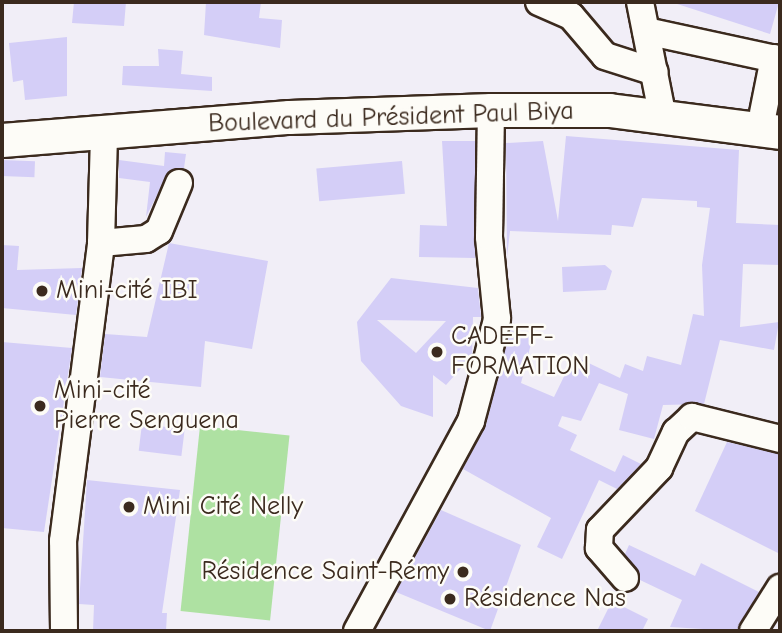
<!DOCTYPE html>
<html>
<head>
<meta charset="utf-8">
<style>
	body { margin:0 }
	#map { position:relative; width:782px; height:633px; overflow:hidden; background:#f1eef7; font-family:"Comic Neue",sans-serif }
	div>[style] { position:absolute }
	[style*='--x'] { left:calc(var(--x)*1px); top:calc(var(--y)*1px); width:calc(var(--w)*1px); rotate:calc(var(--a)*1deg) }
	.green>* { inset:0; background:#aee1a2; transform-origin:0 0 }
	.building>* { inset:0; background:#d4cef7; transform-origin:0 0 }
	.roads { filter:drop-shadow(2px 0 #3b2a1e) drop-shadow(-2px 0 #3b2a1e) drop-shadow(0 2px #3b2a1e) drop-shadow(0 -2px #3b2a1e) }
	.minor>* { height:26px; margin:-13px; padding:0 13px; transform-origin:13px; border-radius:13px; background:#fdfcf7 }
	.major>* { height:33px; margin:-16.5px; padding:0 16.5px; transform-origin:16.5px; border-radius:16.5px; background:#fdfcf7 }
	.dots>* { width:19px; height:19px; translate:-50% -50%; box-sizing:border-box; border:4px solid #fdfcf7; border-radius:50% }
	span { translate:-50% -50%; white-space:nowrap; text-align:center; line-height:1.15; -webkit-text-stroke:5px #fdfcf7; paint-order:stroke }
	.street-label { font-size:26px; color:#3b2a1e }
	.poi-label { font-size:26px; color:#3b2a1e }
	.left { translate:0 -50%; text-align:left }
	.right { translate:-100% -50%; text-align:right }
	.frame { position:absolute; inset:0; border:4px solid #3b2a1e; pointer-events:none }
</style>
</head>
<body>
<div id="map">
	<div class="green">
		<i style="left:200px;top:426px;width:90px;height:186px;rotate:6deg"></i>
	</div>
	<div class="building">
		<i style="clip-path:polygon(74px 2px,126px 2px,124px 26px,72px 23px)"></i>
		<i style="clip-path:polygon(206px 2px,261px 2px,259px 18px,282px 20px,280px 48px,204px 35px)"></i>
		<i style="clip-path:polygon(671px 2px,779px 2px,770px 34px)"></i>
		<i style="clip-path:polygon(67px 37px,67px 96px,25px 100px,23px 80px,13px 82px,9px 43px)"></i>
		<i style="clip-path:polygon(158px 49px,183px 51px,181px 74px,212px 77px,212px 91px,122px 85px,123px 66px,159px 66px)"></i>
		<i style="clip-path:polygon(566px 136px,739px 150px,736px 223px,780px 225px,780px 265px,743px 264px,740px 327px,779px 322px,774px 350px,720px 340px,704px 404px,663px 405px,654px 439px,619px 430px,628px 394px,599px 383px,581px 421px,562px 416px,558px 426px,577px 435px,570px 450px,615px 472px,623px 455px,641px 464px,617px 489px,599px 480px,562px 559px,537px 547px,551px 518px,463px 469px,486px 425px,510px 330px,533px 336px,521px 383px,554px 397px,574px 356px,620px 378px,625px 364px,643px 371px,647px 356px,681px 365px,693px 314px,704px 316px,702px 265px,710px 208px,697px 207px,697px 201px,642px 198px,633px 227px,612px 225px,611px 235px,510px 231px,507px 257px,506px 143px,543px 141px,558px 221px)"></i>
		<i style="clip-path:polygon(442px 141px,475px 141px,475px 258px,419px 257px,420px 225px,447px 226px)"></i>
		<i style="clip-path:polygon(165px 152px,186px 154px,184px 168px,169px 171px,146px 217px,150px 182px,119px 178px,119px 160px,164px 166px)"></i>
		<i style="left:2px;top:160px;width:33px;height:16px;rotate:2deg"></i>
		<i style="left:402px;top:161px;width:33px;height:86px;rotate:85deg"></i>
		<i style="clip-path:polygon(169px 243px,268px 261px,252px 349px,205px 341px,201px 387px,100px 377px,105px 334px,147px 337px)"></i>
		<i style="clip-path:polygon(2px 245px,19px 246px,17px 270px,82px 268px,76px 315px,2px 308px)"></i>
		<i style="clip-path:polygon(605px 265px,612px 271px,606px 290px,563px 292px,562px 267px)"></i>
		<i style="clip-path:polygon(evenodd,391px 278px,478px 288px,481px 317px,473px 317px,472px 356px,446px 385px,433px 375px,433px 417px,401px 406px,361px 361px,357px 322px,391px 278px,377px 320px,446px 321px,416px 353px,377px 320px)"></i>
		<i style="clip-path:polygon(2px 342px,72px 348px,44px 532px,2px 528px)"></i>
		<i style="left:142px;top:424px;width:43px;height:27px;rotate:7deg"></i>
		<i style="clip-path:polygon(727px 442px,780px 454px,780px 554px,695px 511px)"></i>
		<i style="clip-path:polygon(87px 480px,180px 490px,162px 613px,167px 613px,166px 631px,93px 631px,94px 605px,79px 604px)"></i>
		<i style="clip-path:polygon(441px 510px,521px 545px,490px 631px,396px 592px)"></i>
		<i style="clip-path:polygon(629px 545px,695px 576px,701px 563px,759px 592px,737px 631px,670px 627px,682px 600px,640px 580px,625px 554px)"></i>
		<i style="clip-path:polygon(612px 601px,648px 619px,642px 631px,597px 631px)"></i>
	</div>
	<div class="roads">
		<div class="minor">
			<i style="--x:539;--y:2;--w:35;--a:24"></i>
			<i style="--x:571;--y:16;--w:52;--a:49.6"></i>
			<i style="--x:605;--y:56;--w:52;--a:17.7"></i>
			<i style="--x:640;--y:2;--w:118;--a:78.8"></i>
			<i style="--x:646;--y:31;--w:137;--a:12.2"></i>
			<i style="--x:763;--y:113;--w:56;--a:-78.7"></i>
			<i style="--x:101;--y:243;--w:45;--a:-5.1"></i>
			<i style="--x:146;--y:239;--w:15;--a:-32"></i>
			<i style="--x:159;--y:231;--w:52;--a:-67.4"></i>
			<i style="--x:625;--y:578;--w:40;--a:-131"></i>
			<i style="--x:599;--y:548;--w:18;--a:-87"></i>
			<i style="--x:600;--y:530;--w:86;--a:-46.4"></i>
			<i style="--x:659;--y:468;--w:40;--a:-65"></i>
			<i style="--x:676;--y:432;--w:22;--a:-43"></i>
			<i style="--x:692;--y:417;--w:91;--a:14"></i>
			<i style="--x:64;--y:631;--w:90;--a:-90.6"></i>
			<i style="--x:63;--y:541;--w:300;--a:-82.7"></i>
			<i style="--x:101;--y:243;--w:110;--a:-88.4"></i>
			<i style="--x:357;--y:631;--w:239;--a:-61.5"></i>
			<i style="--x:471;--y:421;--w:51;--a:-75.1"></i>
			<i style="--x:484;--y:372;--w:55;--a:-76.2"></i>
			<i style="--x:497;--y:319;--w:82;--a:-95.6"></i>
			<i style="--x:489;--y:237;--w:127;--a:-89.1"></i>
			<i style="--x:753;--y:631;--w:51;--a:-57.9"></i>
		</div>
		<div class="major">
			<i style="--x:2;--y:140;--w:288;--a:-4.6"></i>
			<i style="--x:289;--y:117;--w:202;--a:-2"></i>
			<i style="--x:491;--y:110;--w:118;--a:0"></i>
			<i style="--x:609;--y:110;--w:172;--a:7.3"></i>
		</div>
	</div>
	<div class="dots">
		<i style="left:42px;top:291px;background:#3b2a1e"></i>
		<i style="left:437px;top:352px;background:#3b2a1e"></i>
		<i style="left:40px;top:406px;background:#3b2a1e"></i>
		<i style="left:129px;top:507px;background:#3b2a1e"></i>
		<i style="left:463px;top:572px;background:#3b2a1e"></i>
		<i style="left:450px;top:599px;background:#3b2a1e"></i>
	</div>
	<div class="street-label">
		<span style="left:391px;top:118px;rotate:-2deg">Boulevard du Président Paul Biya</span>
	</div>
	<div class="poi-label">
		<span class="left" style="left:56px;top:291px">Mini-cité IBI</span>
		<span class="left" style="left:451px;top:352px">CADEFF-<br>FORMATION</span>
		<span class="left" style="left:54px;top:406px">Mini-cité<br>Pierre Senguena</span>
		<span class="left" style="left:143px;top:507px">Mini Cité Nelly</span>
		<span class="right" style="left:449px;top:572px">Résidence Saint-Rémy</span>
		<span class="left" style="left:464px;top:599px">Résidence Nas</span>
	</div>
	<div class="frame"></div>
</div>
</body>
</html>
